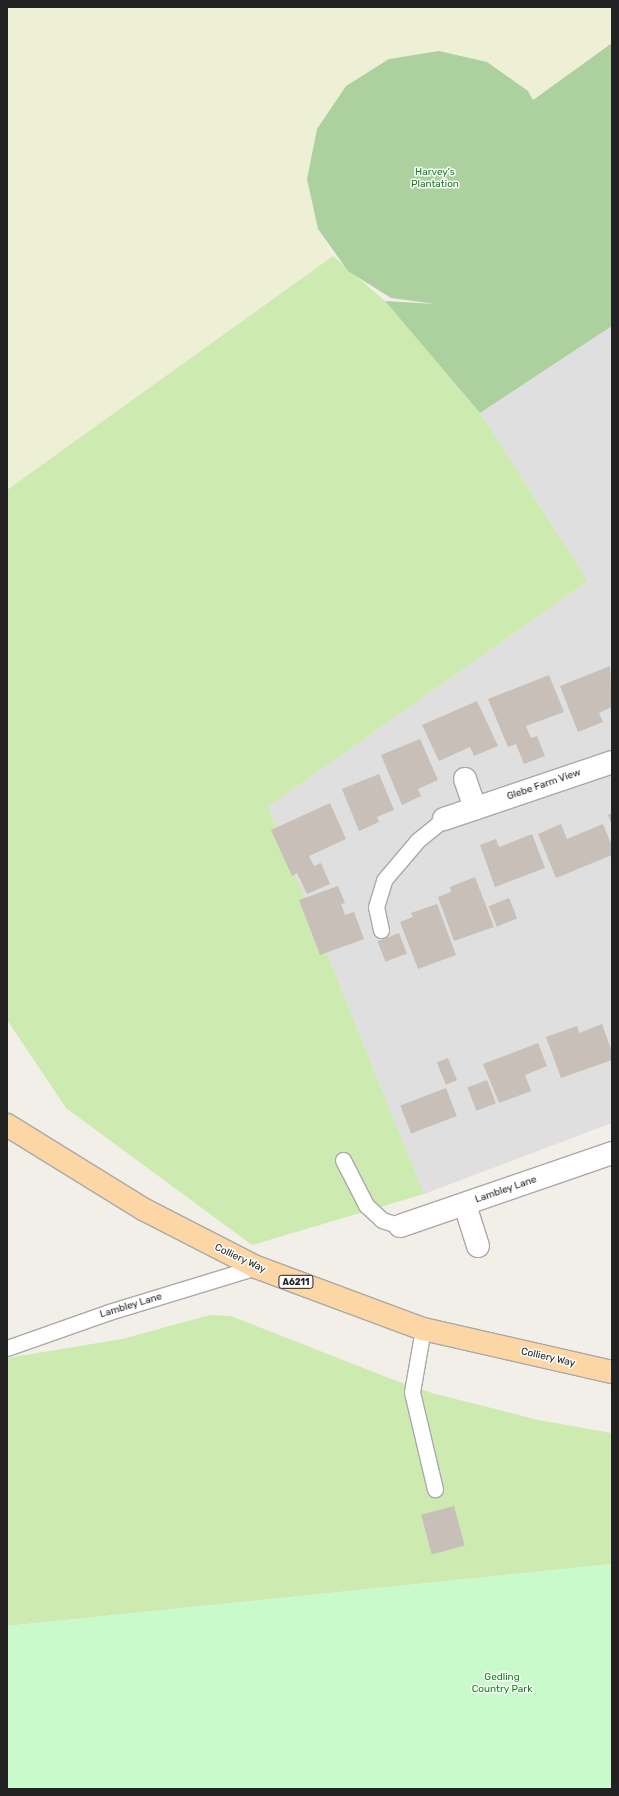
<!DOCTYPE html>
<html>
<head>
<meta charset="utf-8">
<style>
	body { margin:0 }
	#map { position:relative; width:619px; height:1796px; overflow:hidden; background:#f2efe9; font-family:Rubik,sans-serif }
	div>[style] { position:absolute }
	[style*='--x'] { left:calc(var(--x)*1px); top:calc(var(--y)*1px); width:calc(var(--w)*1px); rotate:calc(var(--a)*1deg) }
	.residential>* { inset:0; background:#e0dfdf }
	.farmland>* { inset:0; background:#eef0d5 }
	.grass>* { inset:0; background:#cdebb0 }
	.forest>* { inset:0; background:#add19e }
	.park>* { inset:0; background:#c8facc }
	.building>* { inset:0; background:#c7bfb8; transform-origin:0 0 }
	.roads { filter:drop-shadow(1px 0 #a9a9a9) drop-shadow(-1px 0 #a9a9a9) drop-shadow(0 1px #a9a9a9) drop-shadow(0 -1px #a9a9a9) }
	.service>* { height:15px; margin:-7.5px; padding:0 7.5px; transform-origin:7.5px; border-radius:7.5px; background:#fff }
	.minor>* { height:22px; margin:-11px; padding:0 11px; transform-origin:11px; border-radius:11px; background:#fff }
	.primary>* { height:22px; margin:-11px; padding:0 11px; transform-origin:11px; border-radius:11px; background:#fcd6a4 }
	span { translate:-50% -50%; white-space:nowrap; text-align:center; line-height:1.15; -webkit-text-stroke:3px #fff; paint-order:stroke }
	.shield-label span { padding:1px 3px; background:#fff; border:1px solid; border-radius:3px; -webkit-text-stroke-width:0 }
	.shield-label { font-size:9px; color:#222; font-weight:700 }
	.park-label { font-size:10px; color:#0c8416 }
	.street-label { font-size:10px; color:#222 }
	.frame { position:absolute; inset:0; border:8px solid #222; pointer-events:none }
</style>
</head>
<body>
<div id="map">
	<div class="residential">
		<i style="clip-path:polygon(612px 326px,612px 1123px,424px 1194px,268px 807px,588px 581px,480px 413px)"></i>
	</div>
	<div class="farmland">
		<i style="clip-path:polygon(7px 7px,612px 7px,612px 43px,533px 100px,318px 229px,333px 256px,7px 490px)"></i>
	</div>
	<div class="grass">
		<i style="clip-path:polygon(333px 256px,385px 301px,480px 413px,588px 581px,268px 807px,424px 1194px,252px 1245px,66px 1108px,7px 1020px,7px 490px)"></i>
		<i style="clip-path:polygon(210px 1315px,231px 1316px,394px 1380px,432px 1393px,538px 1420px,612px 1433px,612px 1564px,7px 1626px,7px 1358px,122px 1339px)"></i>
	</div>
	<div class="forest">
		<i style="clip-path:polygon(612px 43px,612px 326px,480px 413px,385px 301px,435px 304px,391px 298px,348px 271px,318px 229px,307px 179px,317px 129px,346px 86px,389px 59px,439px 51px,487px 62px,528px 91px,533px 100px)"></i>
	</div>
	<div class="park">
		<i style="clip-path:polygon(612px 1564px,612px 1789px,7px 1789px,7px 1626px)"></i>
	</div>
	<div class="building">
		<i style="clip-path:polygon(610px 666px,612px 707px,599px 713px,603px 722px,578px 732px,560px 686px)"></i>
		<i style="clip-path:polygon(549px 675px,564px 712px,526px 726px,531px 738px,537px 736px,545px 756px,524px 764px,516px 744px,508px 747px,488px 699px)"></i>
		<i style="clip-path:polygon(477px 701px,498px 746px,474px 756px,470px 747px,439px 761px,422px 725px)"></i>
		<i style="clip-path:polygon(420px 739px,438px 780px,418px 789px,421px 796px,402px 805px,381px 755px)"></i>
		<i style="clip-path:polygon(379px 774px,394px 810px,377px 817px,379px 822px,359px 831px,342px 789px)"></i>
		<i style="clip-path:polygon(330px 803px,346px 839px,309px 856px,314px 866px,321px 863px,330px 884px,307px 894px,297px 873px,292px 876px,271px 830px)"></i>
		<i style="clip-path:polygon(612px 813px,612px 826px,608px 815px)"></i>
		<i style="clip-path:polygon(561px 824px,567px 839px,603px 824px,612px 846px,612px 855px,556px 878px,538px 834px)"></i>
		<i style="clip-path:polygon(532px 834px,545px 868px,495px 887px,480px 845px,496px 839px,499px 847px)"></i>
		<i style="clip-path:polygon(475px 877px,494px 927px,454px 941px,438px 897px,451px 892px,450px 887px)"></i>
		<i style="clip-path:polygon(338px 886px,345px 903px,341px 904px,345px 915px,354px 912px,364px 939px,320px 955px,299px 900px)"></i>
		<i style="left:509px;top:898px;width:22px;height:22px;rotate:68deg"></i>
		<i style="clip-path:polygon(437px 904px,456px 955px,418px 969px,400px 922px,413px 917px,411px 913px)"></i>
		<i style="left:399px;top:933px;width:22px;height:23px;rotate:69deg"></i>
		<i style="clip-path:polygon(602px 1024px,612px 1052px,612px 1060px,561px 1078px,546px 1037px,577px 1026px,579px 1033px)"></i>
		<i style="clip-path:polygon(538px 1043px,547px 1066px,525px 1075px,531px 1091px,499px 1103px,483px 1064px)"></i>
		<i style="left:448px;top:1058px;width:24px;height:12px;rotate:68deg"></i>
		<i style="left:487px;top:1080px;width:25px;height:21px;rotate:69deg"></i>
		<i style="left:446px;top:1088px;width:30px;height:49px;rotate:69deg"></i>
		<i style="left:454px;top:1506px;width:41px;height:34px;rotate:75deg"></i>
	</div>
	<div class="roads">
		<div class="service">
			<i style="--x:381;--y:930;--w:24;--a:-102"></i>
			<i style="--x:376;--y:907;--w:28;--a:-73"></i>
			<i style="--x:384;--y:880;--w:52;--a:-49.6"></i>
			<i style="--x:418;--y:840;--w:33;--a:-39"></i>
			<i style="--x:343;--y:1160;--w:51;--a:62.9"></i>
			<i style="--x:366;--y:1205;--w:22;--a:43"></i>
			<i style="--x:382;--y:1220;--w:19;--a:18"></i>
			<i style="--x:423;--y:1329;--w:64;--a:99.9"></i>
			<i style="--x:412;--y:1392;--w:100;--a:76.7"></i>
			<i style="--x:7;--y:1348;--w:108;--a:-19.4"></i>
			<i style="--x:109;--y:1312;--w:154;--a:-17"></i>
		</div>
		<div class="minor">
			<i style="--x:465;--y:779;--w:31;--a:71"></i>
			<i style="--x:444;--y:819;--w:177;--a:-18.7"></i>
			<i style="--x:465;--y:1205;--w:43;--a:72.4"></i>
			<i style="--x:400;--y:1226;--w:224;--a:-19"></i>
		</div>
		<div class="primary">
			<i style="--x:7;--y:1125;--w:160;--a:31.7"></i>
			<i style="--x:143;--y:1209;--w:127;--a:27.2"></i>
			<i style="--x:256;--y:1267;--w:178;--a:20.4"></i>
			<i style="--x:423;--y:1329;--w:194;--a:12.8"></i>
		</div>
	</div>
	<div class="shield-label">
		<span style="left:296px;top:1282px">A6211</span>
	</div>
	<div class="park-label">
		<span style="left:435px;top:178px">Harvey's<br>Plantation</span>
		<span style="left:502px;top:1683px">Gedling<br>Country Park</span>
	</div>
	<div class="street-label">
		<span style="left:544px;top:785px;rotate:-19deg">Glebe Farm View</span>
		<span style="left:506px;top:1190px;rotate:-19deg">Lambley Lane</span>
		<span style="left:240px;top:1259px;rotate:25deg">Colliery Way</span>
		<span style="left:131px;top:1306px;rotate:-17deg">Lambley Lane</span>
		<span style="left:548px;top:1358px;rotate:13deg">Colliery Way</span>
	</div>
	<div class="frame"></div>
</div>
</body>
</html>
